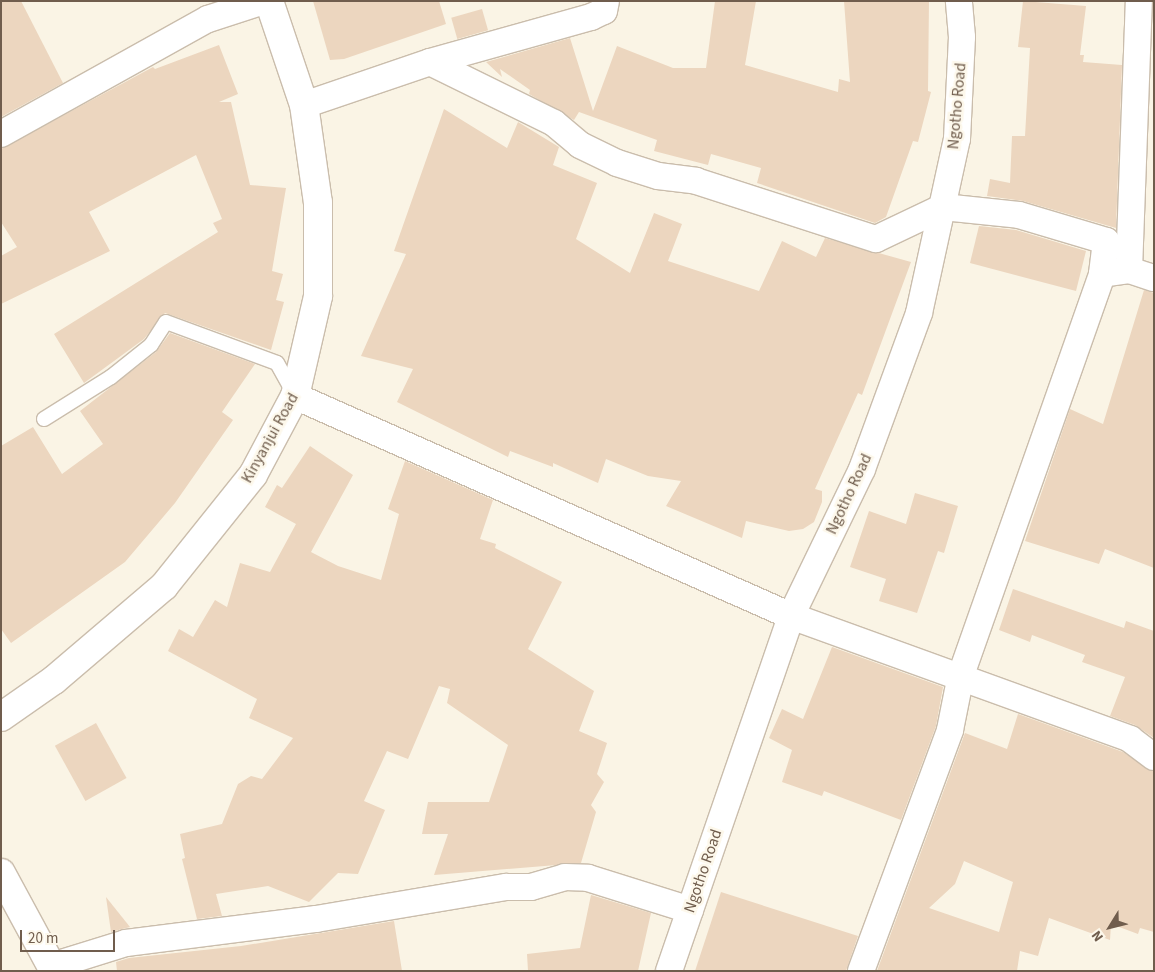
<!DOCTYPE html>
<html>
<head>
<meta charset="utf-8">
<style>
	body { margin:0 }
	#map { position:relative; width:1155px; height:972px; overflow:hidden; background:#faf4e5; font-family:"Source Sans 3",sans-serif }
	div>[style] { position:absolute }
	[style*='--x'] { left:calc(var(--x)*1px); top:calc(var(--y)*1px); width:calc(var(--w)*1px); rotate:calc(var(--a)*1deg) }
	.building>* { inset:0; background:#ecd6bf; transform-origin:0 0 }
	.roads { filter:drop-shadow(1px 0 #cabdac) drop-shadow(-1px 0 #cabdac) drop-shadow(0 1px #cabdac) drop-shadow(0 -1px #cabdac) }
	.lane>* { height:14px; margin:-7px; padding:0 7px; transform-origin:7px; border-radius:7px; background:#fff }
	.street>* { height:26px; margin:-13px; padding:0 13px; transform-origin:13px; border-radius:13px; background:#fff }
	.secondary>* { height:28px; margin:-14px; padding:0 14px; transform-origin:14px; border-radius:14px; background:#fff }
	span { translate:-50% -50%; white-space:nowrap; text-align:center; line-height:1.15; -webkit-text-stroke:5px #fdf8eb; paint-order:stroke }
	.street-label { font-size:16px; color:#705d4d }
	.frame { position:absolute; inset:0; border:2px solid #705d4d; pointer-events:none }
	.north { position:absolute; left:1085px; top:902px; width:50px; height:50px; -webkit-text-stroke:4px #fdf8eb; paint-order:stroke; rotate:234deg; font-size:14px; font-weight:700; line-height:20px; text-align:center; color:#705d4d }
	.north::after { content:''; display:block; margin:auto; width:18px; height:22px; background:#705d4d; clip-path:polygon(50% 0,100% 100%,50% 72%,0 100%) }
	.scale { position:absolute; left:20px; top:930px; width:95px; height:22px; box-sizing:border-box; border:2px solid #705d4d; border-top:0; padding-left:6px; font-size:15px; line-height:18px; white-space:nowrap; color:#705d4d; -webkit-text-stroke:4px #fdf8eb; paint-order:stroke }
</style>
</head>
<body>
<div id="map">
	<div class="building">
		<i style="clip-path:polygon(1px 1px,21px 1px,63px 83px,1px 117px)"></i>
		<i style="clip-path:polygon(313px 1px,439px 1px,446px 24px,344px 59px,330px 60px)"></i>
		<i style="clip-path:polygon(715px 1px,756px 1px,745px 65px,838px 92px,839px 79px,850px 82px,844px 1px,929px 1px,928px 91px,931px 92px,918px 142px,913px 141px,886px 217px,875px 223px,757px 183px,761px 168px,711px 154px,708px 165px,654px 151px,657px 140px,579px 112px,574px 120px,529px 94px,530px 90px,500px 69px,502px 77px,486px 62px,570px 38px,593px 111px,617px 46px,673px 68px,706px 68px)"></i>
		<i style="clip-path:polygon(1023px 1px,1086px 6px,1080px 55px,1084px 55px,1083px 62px,1122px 65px,1116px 228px,1023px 201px,987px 196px,990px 179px,1010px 183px,1012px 136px,1025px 136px,1030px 48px,1018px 47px)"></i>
		<i style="left:482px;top:9px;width:22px;height:32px;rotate:74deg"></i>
		<i style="clip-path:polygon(219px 45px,238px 94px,219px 102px,231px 102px,250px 185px,286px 188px,272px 271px,283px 274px,276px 300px,284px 302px,271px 350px,165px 313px,144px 339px,84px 383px,54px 334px,218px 232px,213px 223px,222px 219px,196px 155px,89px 212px,110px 251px,1px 304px,1px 256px,17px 247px,1px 222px,1px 149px,153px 67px,155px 69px)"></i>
		<i style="clip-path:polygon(444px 109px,507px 148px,518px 122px,559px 147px,553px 165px,597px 183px,576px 239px,630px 273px,654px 213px,682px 224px,668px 261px,759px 291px,782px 241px,816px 257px,825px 238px,911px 262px,862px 395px,858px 393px,815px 489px,822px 491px,822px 502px,814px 522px,803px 529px,789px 531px,746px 521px,742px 538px,666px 506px,681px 481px,648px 476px,606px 459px,598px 483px,553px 463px,553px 467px,510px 451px,508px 457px,397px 402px,413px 369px,361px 356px,406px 254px,394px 251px)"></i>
		<i style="clip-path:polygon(979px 226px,1016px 230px,1086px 251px,1076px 291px,970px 263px)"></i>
		<i style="clip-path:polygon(1144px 290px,1154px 293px,1154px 568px,1105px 549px,1099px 564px,1025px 541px,1070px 409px,1103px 424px)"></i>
		<i style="clip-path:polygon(170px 333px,255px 364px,222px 412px,233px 420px,175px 503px,125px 562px,11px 643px,1px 629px,1px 446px,33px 427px,62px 474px,103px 444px,80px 411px,156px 352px)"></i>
		<i style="clip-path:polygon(310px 446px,353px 475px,311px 552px,338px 566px,381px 580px,399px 514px,388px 509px,405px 461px,493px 500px,480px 539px,496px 544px,495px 548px,562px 582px,528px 649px,594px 691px,579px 731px,607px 743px,597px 774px,604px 782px,591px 805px,596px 812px,581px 863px,434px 875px,448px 834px,422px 834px,428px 802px,489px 802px,508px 745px,447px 703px,450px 689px,439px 686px,408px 759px,387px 751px,364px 801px,385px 810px,358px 874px,338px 873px,309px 902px,268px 886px,216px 894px,222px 916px,197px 919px,182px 859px,185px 858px,180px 834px,222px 824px,238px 784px,251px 776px,262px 779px,293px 738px,249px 718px,257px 699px,168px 651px,179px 629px,193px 637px,215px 600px,227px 607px,240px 563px,270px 572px,296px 524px,265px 507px,277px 485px,282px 488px)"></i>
		<i style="clip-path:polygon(915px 493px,958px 506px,944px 553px,938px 551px,917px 613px,879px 601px,886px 579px,850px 567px,869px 511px,906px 524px)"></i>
		<i style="clip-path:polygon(1013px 589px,1124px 628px,1126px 621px,1154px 631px,1154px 738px,1135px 725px,1110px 716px,1125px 677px,1082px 662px,1085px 655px,1032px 635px,1030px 642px,999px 630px)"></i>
		<i style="clip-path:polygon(832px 647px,943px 687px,936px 726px,901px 820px,824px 791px,822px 796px,782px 782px,792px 750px,769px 738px,782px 709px,803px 719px)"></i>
		<i style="clip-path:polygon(evenodd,1018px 714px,1123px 752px,1154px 772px,1154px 932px,1140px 928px,1138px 934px,1111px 924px,1110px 940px,1049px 918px,1038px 956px,1020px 951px,1017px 971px,877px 971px,965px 733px,1007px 749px,1018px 714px,964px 861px,1013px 882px,999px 932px,929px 908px,955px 884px,964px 861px)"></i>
		<i style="left:96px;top:723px;width:63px;height:47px;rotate:61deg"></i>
		<i style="clip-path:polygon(721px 892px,858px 936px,846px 971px,695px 971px)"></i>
		<i style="clip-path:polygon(591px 895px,651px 913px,638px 971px,528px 971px,527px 954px,580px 948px)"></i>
		<i style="clip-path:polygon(106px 897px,130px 927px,111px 932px)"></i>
		<i style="clip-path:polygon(394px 921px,402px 971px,117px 971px,116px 962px,129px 958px,241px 946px)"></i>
	</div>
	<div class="roads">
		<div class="lane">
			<i style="--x:44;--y:419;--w:79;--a:-32.1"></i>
			<i style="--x:111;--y:377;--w:51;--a:-38.7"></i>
			<i style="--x:151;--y:345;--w:27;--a:-57"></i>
			<i style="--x:166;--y:322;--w:118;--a:20.3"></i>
			<i style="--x:277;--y:363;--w:35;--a:61"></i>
		</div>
		<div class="street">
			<i style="--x:430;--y:62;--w:138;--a:26.2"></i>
			<i style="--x:554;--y:123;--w:34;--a:40"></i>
			<i style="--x:580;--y:145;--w:41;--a:25.9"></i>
			<i style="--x:617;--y:163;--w:43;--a:17.6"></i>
			<i style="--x:658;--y:176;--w:38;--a:7"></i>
			<i style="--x:696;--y:181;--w:189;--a:17.9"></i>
			<i style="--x:876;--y:239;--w:74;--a:-25.5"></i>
			<i style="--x:943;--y:207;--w:76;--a:6"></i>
			<i style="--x:1019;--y:215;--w:91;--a:16.6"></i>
			<i style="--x:1106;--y:241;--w:33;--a:97"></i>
			<i style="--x:1102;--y:274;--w:27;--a:-8"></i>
			<i style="--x:1129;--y:270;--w:269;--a:-87.9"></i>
			<i style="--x:304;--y:105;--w:133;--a:-18.8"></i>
			<i style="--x:430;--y:62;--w:167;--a:-15.6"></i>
			<i style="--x:591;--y:17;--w:14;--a:-25"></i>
			<i style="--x:604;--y:11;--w:10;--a:-79"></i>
			<i style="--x:1;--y:134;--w:237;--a:-29.1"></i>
			<i style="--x:208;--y:19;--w:59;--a:-17.8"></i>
			<i style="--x:1129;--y:270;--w:26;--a:18"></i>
			<i style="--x:295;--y:396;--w:543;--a:23.92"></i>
			<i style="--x:791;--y:616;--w:361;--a:19.9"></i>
			<i style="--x:1130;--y:739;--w:30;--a:37"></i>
			<i style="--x:52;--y:966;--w:77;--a:-17.3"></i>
			<i style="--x:126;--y:943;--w:192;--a:-7.2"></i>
			<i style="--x:316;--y:919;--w:193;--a:-9.6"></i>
			<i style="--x:506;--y:887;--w:25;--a:0"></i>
			<i style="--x:531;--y:887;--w:35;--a:-16"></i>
			<i style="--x:565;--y:877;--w:23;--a:2"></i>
			<i style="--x:588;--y:878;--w:107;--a:17.4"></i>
			<i style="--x:669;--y:971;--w:375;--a:-71"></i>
			<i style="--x:791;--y:616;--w:163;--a:-64.2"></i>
			<i style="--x:862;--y:469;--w:166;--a:-69.9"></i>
			<i style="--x:919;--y:313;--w:178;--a:-77.7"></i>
			<i style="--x:957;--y:139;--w:102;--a:-87.2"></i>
			<i style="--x:962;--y:37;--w:36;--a:-95"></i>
			<i style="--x:861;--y:971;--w:257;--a:-69.7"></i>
			<i style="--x:950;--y:730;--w:56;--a:-78.7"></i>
			<i style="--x:961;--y:675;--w:425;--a:-70.6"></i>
		</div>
		<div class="secondary">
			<i style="--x:1;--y:717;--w:65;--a:-34.9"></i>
			<i style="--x:54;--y:680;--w:145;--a:-40.5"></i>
			<i style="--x:164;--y:586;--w:142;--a:-51.3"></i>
			<i style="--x:253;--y:475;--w:89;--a:-62"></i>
			<i style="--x:295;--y:396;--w:103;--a:-77"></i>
			<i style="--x:318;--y:296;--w:93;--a:-90"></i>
			<i style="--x:318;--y:203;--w:99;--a:-98.1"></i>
			<i style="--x:304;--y:105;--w:110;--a:-108.6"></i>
			<i style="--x:1;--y:873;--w:111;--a:61.6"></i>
		</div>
	</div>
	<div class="street-label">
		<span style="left:957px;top:106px;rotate:-85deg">Ngotho Road</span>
		<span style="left:270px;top:438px;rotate:-61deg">Kinyanjui Road</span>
		<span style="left:849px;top:494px;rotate:-65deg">Ngotho Road</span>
		<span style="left:703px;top:871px;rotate:-71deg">Ngotho Road</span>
	</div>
	<div class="frame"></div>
	<div class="north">N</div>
	<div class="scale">20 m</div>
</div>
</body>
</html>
